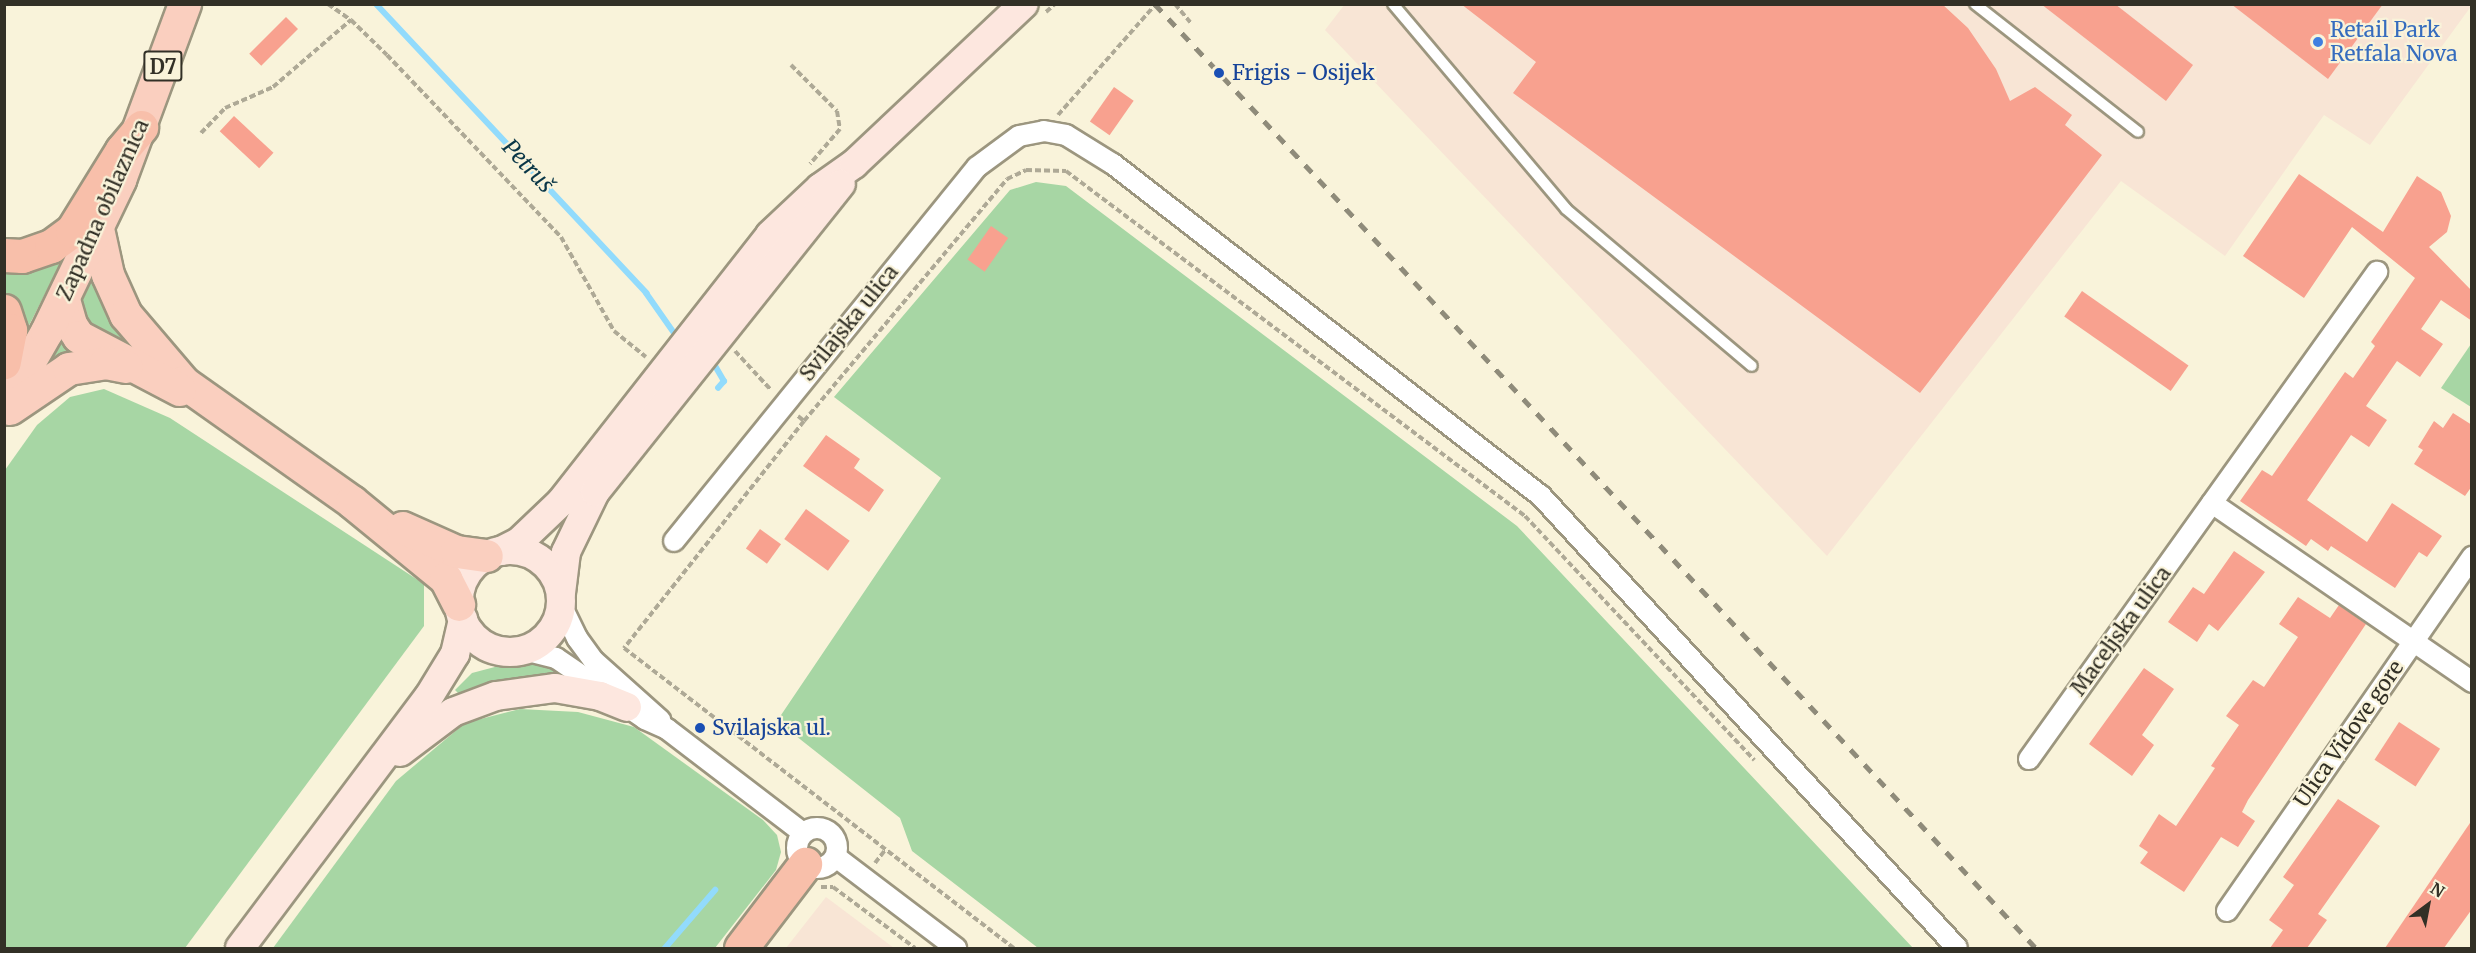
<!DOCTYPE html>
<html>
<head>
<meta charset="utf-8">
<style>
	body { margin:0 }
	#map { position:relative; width:2476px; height:953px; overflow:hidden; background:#f9f3da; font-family:Merriweather,serif }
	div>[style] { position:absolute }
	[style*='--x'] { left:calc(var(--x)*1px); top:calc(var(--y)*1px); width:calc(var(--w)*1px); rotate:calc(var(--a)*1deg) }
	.commercial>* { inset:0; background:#f8e5d5 }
	.green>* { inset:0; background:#a7d6a4 }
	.stream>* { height:6px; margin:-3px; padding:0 3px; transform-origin:3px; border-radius:3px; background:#92dbfc }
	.building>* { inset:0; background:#f8a18f; transform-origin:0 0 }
	.path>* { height:4px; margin-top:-2px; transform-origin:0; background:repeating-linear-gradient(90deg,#aea996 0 6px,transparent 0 9px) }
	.roads { filter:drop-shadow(2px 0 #9c967f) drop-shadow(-2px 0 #9c967f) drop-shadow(0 2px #9c967f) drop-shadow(0 -2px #9c967f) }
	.service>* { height:10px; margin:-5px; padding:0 5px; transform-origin:5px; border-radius:5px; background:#fff }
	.minor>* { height:20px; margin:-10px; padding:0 10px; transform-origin:10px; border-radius:10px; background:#fff }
	.minor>.ring { margin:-10px; padding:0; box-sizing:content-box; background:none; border:20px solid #fff; border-radius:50% }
	.secondary>* { height:28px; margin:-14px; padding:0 14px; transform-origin:14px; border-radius:14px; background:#fde7df }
	.secondary>.ring { margin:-14px; padding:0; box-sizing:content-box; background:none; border:28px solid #fde7df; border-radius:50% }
	.primary>* { height:32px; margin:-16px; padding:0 16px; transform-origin:16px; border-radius:16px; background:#facfbf }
	.trunk>* { height:33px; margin:-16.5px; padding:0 16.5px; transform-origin:16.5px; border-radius:16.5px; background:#f8bfaa }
	.rail>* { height:4.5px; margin-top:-2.25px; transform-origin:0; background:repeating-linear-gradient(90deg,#8f8b7a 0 10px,transparent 0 20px) }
	.dots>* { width:16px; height:16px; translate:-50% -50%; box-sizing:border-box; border:3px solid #f9f3da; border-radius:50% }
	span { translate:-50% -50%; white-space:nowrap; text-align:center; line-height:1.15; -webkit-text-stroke:4.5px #f9f3da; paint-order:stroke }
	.shield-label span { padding:2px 4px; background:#f9f3da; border:2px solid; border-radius:4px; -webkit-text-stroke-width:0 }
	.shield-label { font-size:20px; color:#323026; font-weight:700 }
	.shop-label { font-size:21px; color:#366cbe }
	.left { translate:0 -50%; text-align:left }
	.transit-label { font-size:21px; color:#164399 }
	.street-label { font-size:21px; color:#323026 }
	.water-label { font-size:22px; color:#093647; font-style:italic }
	.frame { position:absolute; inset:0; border:6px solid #323026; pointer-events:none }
	.north { position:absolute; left:2398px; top:875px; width:60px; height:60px; -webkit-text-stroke:4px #f9f3da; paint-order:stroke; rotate:32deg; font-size:16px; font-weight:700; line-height:24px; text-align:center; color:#323026 }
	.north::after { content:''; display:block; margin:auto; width:21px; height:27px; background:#323026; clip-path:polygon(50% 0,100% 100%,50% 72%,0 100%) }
</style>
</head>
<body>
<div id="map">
	<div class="commercial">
		<i style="clip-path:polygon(1345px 4px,2472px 5px,2370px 145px,2324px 115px,2225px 256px,2121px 181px,1827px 556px,1325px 30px)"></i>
		<i style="clip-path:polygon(826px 897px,894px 948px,786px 948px)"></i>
	</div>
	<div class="green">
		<i style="clip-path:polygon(1036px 182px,1066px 186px,1517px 526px,1913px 948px,1038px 948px,912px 851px,900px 818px,777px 721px,941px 478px,834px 397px,1010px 190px)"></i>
		<i style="clip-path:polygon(71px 243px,15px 353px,5px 297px,4px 267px)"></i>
		<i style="clip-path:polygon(94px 276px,134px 347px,130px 357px,98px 339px,77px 311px)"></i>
		<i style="clip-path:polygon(63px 331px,88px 355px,41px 373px)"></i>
		<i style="clip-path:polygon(2471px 344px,2472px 407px,2471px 407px,2441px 388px)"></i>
		<i style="clip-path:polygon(104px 389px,170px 418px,424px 584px,424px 626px,185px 948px,5px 948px,5px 470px,37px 425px,70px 397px)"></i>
		<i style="clip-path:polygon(538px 661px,567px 676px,461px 696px,455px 690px,472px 673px,514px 662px)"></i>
		<i style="clip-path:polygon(520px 709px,578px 712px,634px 727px,763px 820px,777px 835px,781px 852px,776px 870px,715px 948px,273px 948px,396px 781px,465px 723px)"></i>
	</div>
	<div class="stream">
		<i style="--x:376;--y:4;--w:396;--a:46.9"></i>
		<i style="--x:646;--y:293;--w:49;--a:55"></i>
		<i style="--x:714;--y:364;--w:20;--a:60"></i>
		<i style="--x:724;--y:381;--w:9;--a:131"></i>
		<i style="--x:665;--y:948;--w:77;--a:-49.2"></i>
	</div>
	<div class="building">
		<i style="clip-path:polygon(1461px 4px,1942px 4px,1968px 28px,1996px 69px,2010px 101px,2035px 87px,2072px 115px,2065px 125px,2102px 155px,1920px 393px,1513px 93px,1536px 62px)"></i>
		<i style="clip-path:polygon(2041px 4px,2115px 4px,2193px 65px,2166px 101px)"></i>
		<i style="clip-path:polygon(2231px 4px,2383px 4px,2328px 79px)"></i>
		<i style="left:286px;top:17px;width:17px;height:52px;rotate:45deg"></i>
		<i style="left:1114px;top:87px;width:24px;height:42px;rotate:35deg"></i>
		<i style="left:234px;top:116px;width:54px;height:21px;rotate:43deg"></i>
		<i style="clip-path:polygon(2299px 174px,2383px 232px,2417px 176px,2441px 192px,2451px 216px,2447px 232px,2429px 247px,2472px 291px,2472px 321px,2441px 300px,2421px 329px,2443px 344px,2420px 377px,2397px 361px,2366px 406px,2387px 420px,2369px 447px,2351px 435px,2307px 500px,2367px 542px,2392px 503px,2442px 536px,2427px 557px,2419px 552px,2395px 588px,2331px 546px,2328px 551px,2311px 539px,2306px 546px,2240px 501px,2262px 470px,2272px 476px,2345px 372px,2353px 378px,2375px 346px,2371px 342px,2415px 278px,2352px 227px,2304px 298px,2243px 256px)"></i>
		<i style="left:991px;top:226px;width:21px;height:41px;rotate:35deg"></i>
		<i style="left:2082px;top:291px;width:130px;height:31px;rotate:35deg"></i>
		<i style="clip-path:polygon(2453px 413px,2472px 425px,2472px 486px,2465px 496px,2414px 464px,2423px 450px,2418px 447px,2434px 421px,2443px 428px)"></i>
		<i style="clip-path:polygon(826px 435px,860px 459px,854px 468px,884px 490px,869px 512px,803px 466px)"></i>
		<i style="left:806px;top:509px;width:54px;height:37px;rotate:36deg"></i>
		<i style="left:760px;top:529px;width:26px;height:24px;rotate:36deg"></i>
		<i style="clip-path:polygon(2234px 551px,2265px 572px,2218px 631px,2209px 624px,2197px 642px,2168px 622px,2193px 587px,2204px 594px)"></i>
		<i style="clip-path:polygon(2298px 597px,2330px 618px,2339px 605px,2366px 624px,2248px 800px,2242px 812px,2255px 821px,2238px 847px,2221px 837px,2184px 892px,2140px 863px,2148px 852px,2139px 846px,2159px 814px,2176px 826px,2215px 768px,2211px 766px,2239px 725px,2226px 716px,2253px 680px,2264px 687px,2298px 637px,2279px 624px)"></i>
		<i style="clip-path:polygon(2144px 668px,2174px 689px,2142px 735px,2154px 745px,2132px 776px,2089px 744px)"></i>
		<i style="left:2399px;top:722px;width:49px;height:45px;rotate:33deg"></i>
		<i style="clip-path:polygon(2338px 799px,2380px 826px,2318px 914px,2327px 920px,2307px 948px,2270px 948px,2283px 930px,2269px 920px,2294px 885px,2283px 877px)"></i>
		<i style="clip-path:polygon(2472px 820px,2472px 909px,2444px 948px,2385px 948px)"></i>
	</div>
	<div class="path">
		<i style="--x:328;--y:4;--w:28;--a:35"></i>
		<i style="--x:351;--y:20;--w:50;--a:44.2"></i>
		<i style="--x:387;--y:55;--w:252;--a:46.3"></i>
		<i style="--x:561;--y:237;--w:108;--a:60.6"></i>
		<i style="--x:614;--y:331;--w:41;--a:39.1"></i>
		<i style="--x:1175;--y:4;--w:26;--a:50"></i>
		<i style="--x:1046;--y:12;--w:12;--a:-42"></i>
		<i style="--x:791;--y:65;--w:65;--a:45"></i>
		<i style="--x:837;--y:111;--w:18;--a:81"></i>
		<i style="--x:840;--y:129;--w:46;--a:130.6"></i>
		<i style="--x:1058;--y:115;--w:148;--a:-48.6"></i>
		<i style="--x:201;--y:133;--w:35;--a:-46"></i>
		<i style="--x:225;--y:108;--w:52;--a:-23.6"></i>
		<i style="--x:273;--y:87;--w:103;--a:-40.7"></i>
		<i style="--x:735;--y:351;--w:53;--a:47.3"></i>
		<i style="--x:798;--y:416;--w:8;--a:40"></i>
		<i style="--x:804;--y:421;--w:290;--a:128.4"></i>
		<i style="--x:624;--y:648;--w:492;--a:37.6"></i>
		<i style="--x:804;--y:421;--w:316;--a:-50"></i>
		<i style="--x:1007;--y:179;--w:21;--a:-25"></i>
		<i style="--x:1026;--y:170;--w:40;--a:1.4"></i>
		<i style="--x:1066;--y:171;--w:574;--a:36.93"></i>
		<i style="--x:1525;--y:516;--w:335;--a:46.8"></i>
		<i style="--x:875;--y:863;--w:16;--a:-52"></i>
		<i style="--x:821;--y:887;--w:12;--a:0"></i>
		<i style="--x:833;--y:887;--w:102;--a:36.6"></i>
	</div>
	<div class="roads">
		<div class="service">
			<i style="--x:1393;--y:4;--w:268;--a:49.8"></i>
			<i style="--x:1566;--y:209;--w:243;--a:40.2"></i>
			<i style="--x:1975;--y:4;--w:207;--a:38.1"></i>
		</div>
		<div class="minor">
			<i style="--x:2212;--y:503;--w:316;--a:34.5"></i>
			<i style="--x:674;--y:541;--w:481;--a:-51"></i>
			<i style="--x:977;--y:167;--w:52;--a:-36.4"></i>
			<i style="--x:1019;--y:136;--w:25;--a:-11"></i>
			<i style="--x:1044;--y:131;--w:22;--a:10"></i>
			<i style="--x:1066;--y:135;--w:55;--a:31.7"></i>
			<i style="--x:1113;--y:164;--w:542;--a:37.8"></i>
			<i style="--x:1541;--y:496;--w:614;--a:47.37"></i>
			<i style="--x:561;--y:605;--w:37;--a:64"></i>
			<i style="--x:577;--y:638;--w:29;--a:54"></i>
			<i style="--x:594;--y:661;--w:89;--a:41.8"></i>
			<i style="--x:524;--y:650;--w:33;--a:14"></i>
			<i style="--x:556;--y:658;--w:108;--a:34.4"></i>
			<i style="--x:645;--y:719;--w:24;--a:24"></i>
			<i style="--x:667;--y:729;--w:171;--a:37.4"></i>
			<i style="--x:2029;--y:759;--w:599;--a:-54.45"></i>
			<i class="ring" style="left:797px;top:828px;width:20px;height:20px"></i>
			<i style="--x:836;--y:857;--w:151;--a:37.2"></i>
			<i style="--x:2227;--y:911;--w:431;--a:-55.3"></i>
		</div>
		<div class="secondary">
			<i class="ring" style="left:459px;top:550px;width:74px;height:74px"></i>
			<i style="--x:501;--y:551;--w:20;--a:-27"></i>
			<i style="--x:519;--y:542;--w:58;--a:-43.6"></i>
			<i style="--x:561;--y:502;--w:339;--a:-51.9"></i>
			<i style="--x:770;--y:235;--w:69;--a:-43.2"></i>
			<i style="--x:820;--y:188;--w:42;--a:-35.2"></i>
			<i style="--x:854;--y:164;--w:233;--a:-43.3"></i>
			<i style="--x:561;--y:593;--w:41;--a:-83"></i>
			<i style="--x:566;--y:552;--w:67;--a:-64.2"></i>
			<i style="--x:595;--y:492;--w:394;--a:-51.4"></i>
			<i style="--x:400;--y:752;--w:66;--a:-37"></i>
			<i style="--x:453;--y:712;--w:46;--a:-20.4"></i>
			<i style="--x:496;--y:696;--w:60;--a:-7.7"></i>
			<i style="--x:555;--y:688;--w:46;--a:10.1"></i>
			<i style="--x:600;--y:696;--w:29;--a:22"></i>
			<i style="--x:240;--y:948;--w:313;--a:-53.1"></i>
			<i style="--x:428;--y:698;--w:52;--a:-58.5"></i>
			<i style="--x:455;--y:654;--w:36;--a:-77"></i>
		</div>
		<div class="primary">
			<i style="--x:98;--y:229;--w:47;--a:77.7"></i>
			<i style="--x:108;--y:275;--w:44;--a:65.8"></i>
			<i style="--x:126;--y:315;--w:89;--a:49.5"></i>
			<i style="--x:184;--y:383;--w:206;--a:35.3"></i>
			<i style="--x:352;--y:502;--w:122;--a:39.3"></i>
			<i style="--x:446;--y:579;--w:29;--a:63"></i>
			<i style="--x:64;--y:300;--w:26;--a:74"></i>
			<i style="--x:71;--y:325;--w:14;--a:56"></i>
			<i style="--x:79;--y:337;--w:114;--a:27.7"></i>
			<i style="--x:4;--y:407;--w:86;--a:-60.2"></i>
			<i style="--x:47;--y:332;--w:169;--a:-64.3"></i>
			<i style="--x:120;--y:180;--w:188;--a:-69.7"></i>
			<i style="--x:10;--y:409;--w:71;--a:-34.1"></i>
			<i style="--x:69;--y:369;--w:37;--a:-9"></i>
			<i style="--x:106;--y:363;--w:21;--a:11"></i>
			<i style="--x:403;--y:528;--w:59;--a:24"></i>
			<i style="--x:457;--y:552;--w:30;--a:8"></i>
		</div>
		<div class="trunk">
			<i style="--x:4;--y:255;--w:18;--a:3"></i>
			<i style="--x:22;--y:256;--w:31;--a:-19"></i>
			<i style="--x:51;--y:246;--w:26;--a:-36"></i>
			<i style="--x:72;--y:231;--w:95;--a:-58.3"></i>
			<i style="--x:122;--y:150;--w:30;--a:-50"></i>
			<i style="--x:4;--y:311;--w:20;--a:72"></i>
			<i style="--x:10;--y:330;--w:33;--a:101"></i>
			<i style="--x:741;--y:948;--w:106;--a:-52.7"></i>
		</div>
	</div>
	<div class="rail">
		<i style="--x:1155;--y:4;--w:1291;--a:46.98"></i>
	</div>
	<div class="dots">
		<i style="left:2318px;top:42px;background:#3f7fe0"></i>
		<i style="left:1219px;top:73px;background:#1a4fb4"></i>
		<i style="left:700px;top:728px;background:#1a4fb4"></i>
	</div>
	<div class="shield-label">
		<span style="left:163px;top:66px">D7</span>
	</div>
	<div class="shop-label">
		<span class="left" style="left:2330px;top:42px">Retail Park<br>Retfala Nova</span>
	</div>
	<div class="transit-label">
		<span class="left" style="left:1232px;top:73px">Frigis - Osijek</span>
		<span class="left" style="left:712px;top:728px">Svilajska ul.</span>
	</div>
	<div class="street-label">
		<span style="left:103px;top:210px;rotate:-66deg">Zapadna obilaznica</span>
		<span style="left:849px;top:323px;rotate:-51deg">Svilajska ulica</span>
		<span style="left:2121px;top:631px;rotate:-54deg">Maceljska ulica</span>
		<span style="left:2349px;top:734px;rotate:-55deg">Ulica Vidove gore</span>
	</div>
	<div class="water-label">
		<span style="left:528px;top:166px;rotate:47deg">Petruš</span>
	</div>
	<div class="frame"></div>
	<div class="north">N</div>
</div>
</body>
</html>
